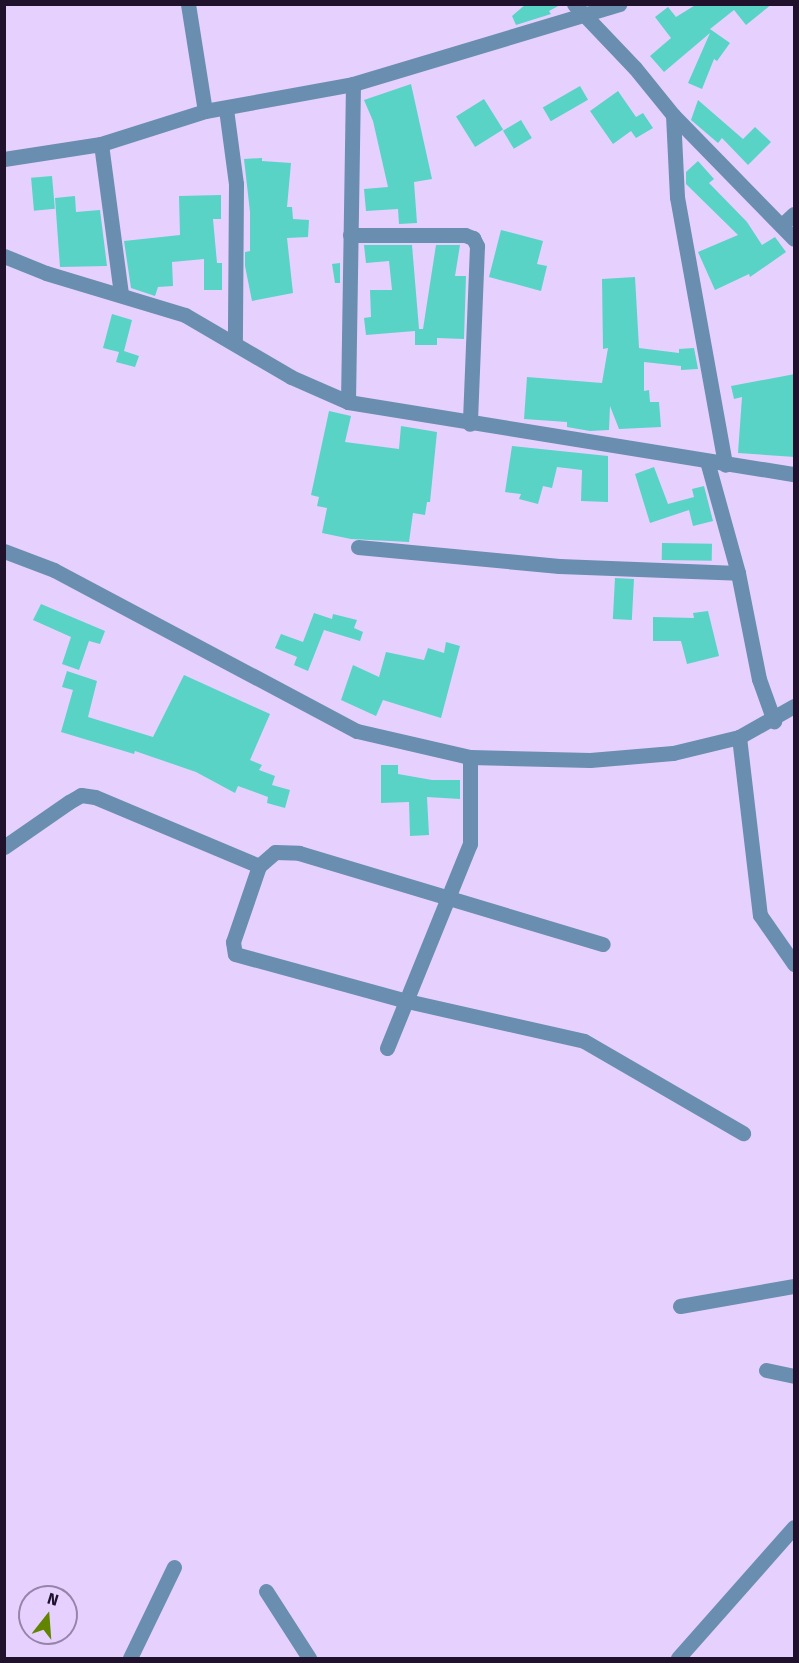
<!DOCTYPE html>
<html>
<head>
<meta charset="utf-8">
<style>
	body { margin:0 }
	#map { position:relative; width:799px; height:1663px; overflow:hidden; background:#e6d0fe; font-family:"Fira Sans",sans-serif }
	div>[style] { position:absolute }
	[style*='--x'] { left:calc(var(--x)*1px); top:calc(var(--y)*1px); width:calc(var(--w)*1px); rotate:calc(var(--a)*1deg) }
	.building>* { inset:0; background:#59d3c6; transform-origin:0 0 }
	.minor>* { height:15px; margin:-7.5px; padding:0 7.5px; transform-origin:7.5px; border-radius:7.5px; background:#698eb0 }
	span { translate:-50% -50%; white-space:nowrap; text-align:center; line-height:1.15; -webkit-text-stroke:5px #e6d0fe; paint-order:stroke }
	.frame { position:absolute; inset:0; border:6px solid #20122d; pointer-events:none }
	.north { position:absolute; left:18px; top:1585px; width:60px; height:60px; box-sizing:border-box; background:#e6d0fe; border:2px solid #9784aa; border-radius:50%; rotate:17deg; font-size:16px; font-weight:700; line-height:24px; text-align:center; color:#20122d }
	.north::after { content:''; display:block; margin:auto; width:21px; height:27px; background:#618501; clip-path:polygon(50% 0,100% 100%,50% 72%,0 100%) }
</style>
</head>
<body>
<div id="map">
	<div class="building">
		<i style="clip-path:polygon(526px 4px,562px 4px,549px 11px,551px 14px,516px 25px,512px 16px)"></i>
		<i style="clip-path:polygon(697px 4px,772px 4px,746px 25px,734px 10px,710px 29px,730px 43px,717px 61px,714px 59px,702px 89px,688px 83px,710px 33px,664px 72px,650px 56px,671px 38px,655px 17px,668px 7px,676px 17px)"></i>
		<i style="clip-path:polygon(411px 84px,432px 179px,414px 182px,417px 223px,399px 224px,398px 209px,366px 211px,364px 189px,388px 187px,373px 121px,364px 100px)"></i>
		<i style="left:580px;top:86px;width:16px;height:43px;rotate:60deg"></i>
		<i style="clip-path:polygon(618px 91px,636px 117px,643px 113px,653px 128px,636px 138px,631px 131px,613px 144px,590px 111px)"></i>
		<i style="left:484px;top:99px;width:36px;height:33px;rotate:58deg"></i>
		<i style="clip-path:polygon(698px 100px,743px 139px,755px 127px,771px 142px,748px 165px,722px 138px,718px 143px,691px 120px)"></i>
		<i style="left:521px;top:120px;width:21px;height:21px;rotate:59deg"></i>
		<i style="clip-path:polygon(262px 158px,262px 161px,291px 163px,287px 207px,292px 207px,293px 219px,309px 220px,308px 237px,287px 238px,293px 293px,252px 301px,245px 266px,245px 252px,250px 251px,250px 212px,244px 159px)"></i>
		<i style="clip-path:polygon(698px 161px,714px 179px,709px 183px,747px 222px,762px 245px,775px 237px,786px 252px,750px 277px,749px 274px,715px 290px,698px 252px,738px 235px,686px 184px,686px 172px)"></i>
		<i style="left:52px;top:176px;width:33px;height:21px;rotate:85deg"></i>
		<i style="clip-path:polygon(221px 195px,221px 219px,213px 219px,217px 263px,222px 263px,222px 290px,204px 290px,204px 259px,172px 262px,173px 286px,158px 287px,155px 296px,131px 288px,124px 241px,180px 235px,179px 196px)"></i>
		<i style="clip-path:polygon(75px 196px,76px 212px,100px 210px,107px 266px,60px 267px,55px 198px)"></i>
		<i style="clip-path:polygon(501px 230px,543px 241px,537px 264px,547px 266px,541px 291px,489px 277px)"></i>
		<i style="clip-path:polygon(364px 245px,412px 245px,419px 329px,423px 329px,436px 245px,460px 245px,455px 276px,466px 276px,464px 339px,437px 338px,437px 345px,415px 345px,415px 331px,366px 335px,364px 318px,371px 317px,370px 290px,392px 290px,389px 261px,366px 263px)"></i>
		<i style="clip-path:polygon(340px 263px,340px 283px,335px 283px,332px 264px)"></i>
		<i style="clip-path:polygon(635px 277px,639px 348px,679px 353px,679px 349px,694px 348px,698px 369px,681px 370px,681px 366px,644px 362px,644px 391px,649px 390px,650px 402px,659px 402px,661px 427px,619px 429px,610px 406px,609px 430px,590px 431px,567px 427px,567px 422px,524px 419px,527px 377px,602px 383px,608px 348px,603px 349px,602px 279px)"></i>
		<i style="clip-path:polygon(112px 314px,132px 320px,124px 351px,139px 356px,135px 367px,116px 362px,119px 352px,103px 348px)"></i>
		<i style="clip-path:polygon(795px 374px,795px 457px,738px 453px,742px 397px,734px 399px,731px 386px)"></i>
		<i style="clip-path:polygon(329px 411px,351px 416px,345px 442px,399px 449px,401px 426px,437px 432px,430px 502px,427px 502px,425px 515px,413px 513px,409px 542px,351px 539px,322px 533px,327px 508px,317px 506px,319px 497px,311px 495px)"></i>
		<i style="clip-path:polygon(512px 446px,608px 456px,608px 502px,581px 501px,582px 470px,557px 467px,552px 488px,543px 486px,538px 504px,519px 499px,521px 494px,505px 492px)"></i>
		<i style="clip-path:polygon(654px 467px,668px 504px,694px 497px,692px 489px,704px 486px,713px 521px,693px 526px,689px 510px,650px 523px,635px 474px)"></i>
		<i style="left:662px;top:543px;width:50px;height:17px;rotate:1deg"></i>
		<i style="left:615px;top:578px;width:19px;height:41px;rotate:3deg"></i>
		<i style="clip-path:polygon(41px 604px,105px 631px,100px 644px,89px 641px,79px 670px,62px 664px,71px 637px,33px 620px)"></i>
		<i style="clip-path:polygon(708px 611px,719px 656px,687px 664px,681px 641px,653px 641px,653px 617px,694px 618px,693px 613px)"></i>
		<i style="clip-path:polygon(314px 613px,332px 619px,333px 614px,357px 620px,354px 628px,363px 632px,360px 641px,324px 630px,308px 671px,294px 665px,297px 657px,275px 648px,281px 634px,303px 642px)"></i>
		<i style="clip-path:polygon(446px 642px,460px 646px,441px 718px,383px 700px,376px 716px,341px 700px,353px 665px,379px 677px,386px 652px,424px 660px,428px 648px,444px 653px)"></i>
		<i style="clip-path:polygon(67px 671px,97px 681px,88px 717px,153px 737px,184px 675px,270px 714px,250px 760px,262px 765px,259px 770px,275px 776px,272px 785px,290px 790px,285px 808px,267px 803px,268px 797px,238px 786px,235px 793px,196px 772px,135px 751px,134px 754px,61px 732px,73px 690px,62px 687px)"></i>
		<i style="clip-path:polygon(381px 765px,398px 765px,398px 774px,432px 780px,460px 780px,460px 799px,427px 797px,429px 835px,410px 836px,409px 802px,381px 803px)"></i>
	</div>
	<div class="minor">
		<i style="--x:188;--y:4;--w:108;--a:81"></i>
		<i style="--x:574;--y:4;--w:88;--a:46.4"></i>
		<i style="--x:635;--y:68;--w:60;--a:51"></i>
		<i style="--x:673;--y:115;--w:173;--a:45.7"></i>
		<i style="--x:226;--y:109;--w:76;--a:82.4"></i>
		<i style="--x:236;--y:184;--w:158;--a:90.4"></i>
		<i style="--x:673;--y:115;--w:82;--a:87.2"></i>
		<i style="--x:677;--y:197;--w:272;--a:79.8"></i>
		<i style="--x:101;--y:144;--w:151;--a:82.4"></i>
		<i style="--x:4;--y:159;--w:98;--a:-8.8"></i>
		<i style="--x:101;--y:144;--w:109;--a:-17.6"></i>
		<i style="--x:205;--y:111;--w:150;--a:-10.3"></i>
		<i style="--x:353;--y:84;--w:278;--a:-16.7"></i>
		<i style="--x:782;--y:225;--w:16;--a:-43"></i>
		<i style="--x:350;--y:235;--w:115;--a:0"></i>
		<i style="--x:465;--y:235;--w:9;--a:21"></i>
		<i style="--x:473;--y:238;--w:9;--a:63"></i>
		<i style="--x:477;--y:246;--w:178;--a:92.3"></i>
		<i style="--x:4;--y:256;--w:45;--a:22"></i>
		<i style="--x:46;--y:273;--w:145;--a:16.8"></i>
		<i style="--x:185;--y:315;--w:123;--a:30.3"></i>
		<i style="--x:291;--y:377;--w:62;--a:23.7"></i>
		<i style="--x:348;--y:402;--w:452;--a:9.2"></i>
		<i style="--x:348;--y:402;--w:318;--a:-89.1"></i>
		<i style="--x:707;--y:461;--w:116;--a:74.5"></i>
		<i style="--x:738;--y:573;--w:108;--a:78.8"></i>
		<i style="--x:759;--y:679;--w:45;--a:70.3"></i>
		<i style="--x:358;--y:547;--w:202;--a:5.4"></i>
		<i style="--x:559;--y:566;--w:179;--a:2.2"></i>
		<i style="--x:4;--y:551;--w:53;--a:20.8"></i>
		<i style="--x:54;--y:570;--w:343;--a:28"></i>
		<i style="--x:357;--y:731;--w:116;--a:13"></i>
		<i style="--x:470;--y:757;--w:120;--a:1.4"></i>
		<i style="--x:590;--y:760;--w:83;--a:-4.8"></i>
		<i style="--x:673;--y:753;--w:68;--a:-13.6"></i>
		<i style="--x:739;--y:737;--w:63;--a:-29.4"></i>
		<i style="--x:739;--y:737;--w:179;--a:83.3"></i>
		<i style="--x:760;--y:915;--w:60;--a:55.2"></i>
		<i style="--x:4;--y:847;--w:79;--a:-34.7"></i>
		<i style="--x:69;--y:802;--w:14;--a:-30"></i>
		<i style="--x:81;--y:795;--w:14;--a:8"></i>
		<i style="--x:95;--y:797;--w:178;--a:22.8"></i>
		<i style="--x:259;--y:866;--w:21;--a:-41"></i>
		<i style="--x:275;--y:852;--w:24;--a:2"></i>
		<i style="--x:299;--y:853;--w:317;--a:16.7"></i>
		<i style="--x:259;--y:866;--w:80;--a:108.9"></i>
		<i style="--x:233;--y:942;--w:12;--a:81"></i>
		<i style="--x:235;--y:954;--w:178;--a:15.3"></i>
		<i style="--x:407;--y:1001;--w:181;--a:12.7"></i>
		<i style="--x:584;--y:1041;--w:184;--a:30.1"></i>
		<i style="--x:387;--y:1048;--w:220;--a:-67.9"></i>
		<i style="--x:470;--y:844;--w:87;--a:-90"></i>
		<i style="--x:680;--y:1306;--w:116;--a:-10"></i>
		<i style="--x:766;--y:1370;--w:29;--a:12"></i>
		<i style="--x:266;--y:1591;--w:80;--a:57.3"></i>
		<i style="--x:130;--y:1658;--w:101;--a:-64.2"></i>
		<i style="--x:678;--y:1658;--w:175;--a:-48.5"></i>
	</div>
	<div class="frame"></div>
	<div class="north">N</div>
</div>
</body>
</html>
